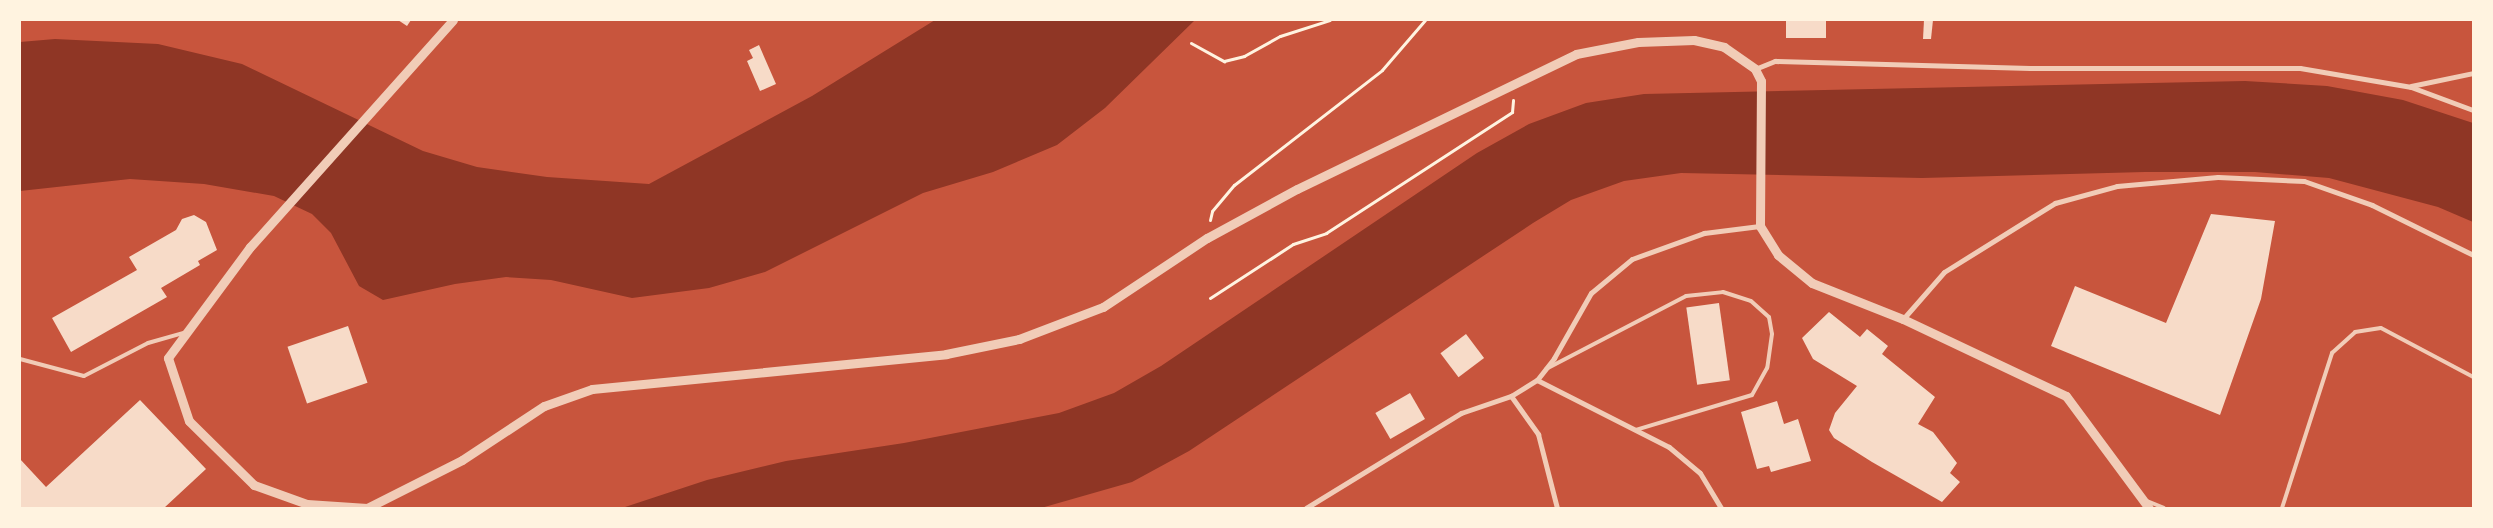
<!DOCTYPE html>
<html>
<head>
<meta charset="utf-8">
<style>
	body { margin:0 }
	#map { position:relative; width:2493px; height:528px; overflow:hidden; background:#c8553d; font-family:"Source Sans 3",sans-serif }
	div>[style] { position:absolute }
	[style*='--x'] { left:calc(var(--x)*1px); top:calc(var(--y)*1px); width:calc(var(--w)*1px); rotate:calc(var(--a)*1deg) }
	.water>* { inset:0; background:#8f3625 }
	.building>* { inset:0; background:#f7dbc8; transform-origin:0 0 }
	.path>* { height:3px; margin:-1.5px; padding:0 1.5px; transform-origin:1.5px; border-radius:1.5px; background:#fff3e0 }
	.service>* { height:4px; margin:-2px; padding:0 2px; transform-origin:2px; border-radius:2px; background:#f1ccb7 }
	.minor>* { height:5px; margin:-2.5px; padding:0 2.5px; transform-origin:2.5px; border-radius:2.5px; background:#f1ccb7 }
	.tertiary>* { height:9px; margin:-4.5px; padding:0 4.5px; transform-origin:4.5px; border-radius:4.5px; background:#f1ccb7 }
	span { translate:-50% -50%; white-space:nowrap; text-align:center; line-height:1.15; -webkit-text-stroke:4px #fff3e0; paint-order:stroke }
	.frame { position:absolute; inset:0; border:21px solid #fff3e0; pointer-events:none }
</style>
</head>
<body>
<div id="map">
	<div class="water">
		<i style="clip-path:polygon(935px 20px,1195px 20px,1105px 108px,1057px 145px,993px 172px,923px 193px,765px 272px,709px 288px,632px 298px,551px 280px,506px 277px,455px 284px,383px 300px,359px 286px,331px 233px,312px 214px,274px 196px,204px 184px,130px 179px,20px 191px,20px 42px,55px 39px,158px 44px,242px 64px,423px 151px,477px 167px,547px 177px,649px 184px,812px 96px)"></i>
		<i style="clip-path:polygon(2245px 81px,2327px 86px,2403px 100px,2473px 123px,2473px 222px,2438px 207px,2329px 178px,2255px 172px,2145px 172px,1922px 178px,1681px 173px,1624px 181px,1571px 200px,1533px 223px,1189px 451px,1132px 482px,1041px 508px,622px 508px,707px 480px,786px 461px,904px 443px,1059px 413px,1114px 393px,1161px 366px,1477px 153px,1529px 124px,1586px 103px,1644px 94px)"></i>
	</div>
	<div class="building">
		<i style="clip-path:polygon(398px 20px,411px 20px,407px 26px)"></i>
		<i style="left:1786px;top:20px;width:40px;height:18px"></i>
		<i style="clip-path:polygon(1924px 20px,1933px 20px,1931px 39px,1923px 39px)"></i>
		<i style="clip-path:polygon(759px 45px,776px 84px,760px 91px,747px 61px,753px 58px,749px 50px)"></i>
		<i style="clip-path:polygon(2211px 214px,2275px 221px,2261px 299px,2220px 415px,2051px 346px,2075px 286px,2166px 323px)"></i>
		<i style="clip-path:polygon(194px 215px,206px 222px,217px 250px,198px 261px,200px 265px,161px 288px,167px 297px,71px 352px,52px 318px,137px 270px,129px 257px,176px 230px,182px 219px)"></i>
		<i style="left:1719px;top:303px;width:78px;height:33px;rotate:82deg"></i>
		<i style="clip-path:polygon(1829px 312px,1860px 337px,1867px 329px,1888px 346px,1882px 354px,1935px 397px,1918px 424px,1933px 432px,1957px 463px,1950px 473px,1960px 482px,1942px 502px,1872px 462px,1834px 438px,1829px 430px,1835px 413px,1857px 386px,1813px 359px,1802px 338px)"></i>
		<i style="left:348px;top:326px;width:60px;height:64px;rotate:71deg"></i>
		<i style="left:1466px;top:334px;width:30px;height:32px;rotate:53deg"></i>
		<i style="left:1410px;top:393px;width:30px;height:40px;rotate:60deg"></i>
		<i style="clip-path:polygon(140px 400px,206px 469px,164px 508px,20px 508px,20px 459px,46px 487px)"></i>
		<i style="clip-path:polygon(1777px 401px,1784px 424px,1798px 419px,1811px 461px,1771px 472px,1769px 466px,1757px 469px,1741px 412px)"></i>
	</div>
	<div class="path">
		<i style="--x:1191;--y:43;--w:38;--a:29"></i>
		<i style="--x:1224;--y:61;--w:21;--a:-14"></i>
		<i style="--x:1244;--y:56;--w:41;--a:-29.1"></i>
		<i style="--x:1280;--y:36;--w:52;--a:-17.7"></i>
		<i style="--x:1210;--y:220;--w:9;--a:-77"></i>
		<i style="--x:1212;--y:211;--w:34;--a:-50"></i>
		<i style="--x:1234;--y:185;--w:187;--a:-37.8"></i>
		<i style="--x:1382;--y:70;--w:66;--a:-49.3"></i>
		<i style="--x:1210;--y:298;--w:99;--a:-33"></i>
		<i style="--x:1293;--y:244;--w:35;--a:-18"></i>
		<i style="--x:1326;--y:233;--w:222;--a:-33"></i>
		<i style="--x:1512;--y:112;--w:12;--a:-85"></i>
	</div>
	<div class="service">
		<i style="--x:20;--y:359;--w:66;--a:14.9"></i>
		<i style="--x:84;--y:376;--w:72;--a:-27.3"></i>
		<i style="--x:148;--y:343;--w:37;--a:-16"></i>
		<i style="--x:1546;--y:369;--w:158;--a:-27.5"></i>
		<i style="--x:1686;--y:296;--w:37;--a:-6"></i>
		<i style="--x:1723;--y:292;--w:29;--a:18"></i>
		<i style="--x:1751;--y:301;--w:24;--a:42"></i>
		<i style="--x:1769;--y:317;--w:17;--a:80"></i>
		<i style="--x:1772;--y:334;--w:34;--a:98"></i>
		<i style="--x:1767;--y:368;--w:31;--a:119"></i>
		<i style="--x:1752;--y:395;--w:122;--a:163.3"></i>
		<i style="--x:2147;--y:501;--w:18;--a:22"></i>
		<i style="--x:2282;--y:508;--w:163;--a:-72.1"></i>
		<i style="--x:2332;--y:353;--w:31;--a:-42"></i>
		<i style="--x:2355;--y:332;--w:26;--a:-9"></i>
		<i style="--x:2381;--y:328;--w:104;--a:28"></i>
	</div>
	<div class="minor">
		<i style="--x:1755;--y:69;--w:22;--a:-22"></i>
		<i style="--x:1775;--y:61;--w:255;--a:1.6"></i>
		<i style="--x:2030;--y:68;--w:270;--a:0"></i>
		<i style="--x:2300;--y:68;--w:113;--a:9.7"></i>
		<i style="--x:2411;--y:87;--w:66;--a:20.4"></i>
		<i style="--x:2411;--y:86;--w:63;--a:-11.8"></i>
		<i style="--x:1903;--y:319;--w:62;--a:-48.9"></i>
		<i style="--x:1944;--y:272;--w:131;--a:-31.9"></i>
		<i style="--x:2055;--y:203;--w:64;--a:-15.3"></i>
		<i style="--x:2117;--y:186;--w:101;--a:-5.1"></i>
		<i style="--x:2218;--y:177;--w:86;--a:2.7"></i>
		<i style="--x:2304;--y:181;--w:72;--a:19.4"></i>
		<i style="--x:2372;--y:205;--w:113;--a:26.3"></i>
		<i style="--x:1537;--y:380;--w:148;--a:26.9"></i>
		<i style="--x:1669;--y:447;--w:40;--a:40"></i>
		<i style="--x:1700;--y:473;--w:41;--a:59"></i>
		<i style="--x:1511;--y:396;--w:47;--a:54.6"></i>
		<i style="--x:1538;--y:434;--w:76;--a:75.6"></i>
		<i style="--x:1306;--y:508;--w:182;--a:-31.5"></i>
		<i style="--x:1461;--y:413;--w:53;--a:-18.8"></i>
		<i style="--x:1511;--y:396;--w:31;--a:-32"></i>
		<i style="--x:1537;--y:380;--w:28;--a:-52"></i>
		<i style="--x:1554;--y:358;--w:75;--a:-60.4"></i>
		<i style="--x:1591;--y:293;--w:53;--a:-39.7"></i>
		<i style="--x:1632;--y:259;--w:77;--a:-19.9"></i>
		<i style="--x:1704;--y:233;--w:56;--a:-7.1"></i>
	</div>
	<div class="tertiary">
		<i style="--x:453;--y:20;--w:305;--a:131.8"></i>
		<i style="--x:250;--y:247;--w:138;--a:126.5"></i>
		<i style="--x:168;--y:358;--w:66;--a:71.6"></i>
		<i style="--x:189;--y:421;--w:91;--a:44.6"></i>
		<i style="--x:254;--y:485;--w:56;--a:19.7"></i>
		<i style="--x:307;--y:504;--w:60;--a:3.8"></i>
		<i style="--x:367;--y:508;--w:106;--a:-26.8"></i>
		<i style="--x:462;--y:460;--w:98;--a:-33.4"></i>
		<i style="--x:544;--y:406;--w:51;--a:-19.5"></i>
		<i style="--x:592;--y:389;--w:356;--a:-5.6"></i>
		<i style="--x:946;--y:354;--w:75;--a:-11.6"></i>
		<i style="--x:1019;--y:339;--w:90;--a:-20.9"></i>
		<i style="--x:1103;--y:307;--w:125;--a:-33.6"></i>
		<i style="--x:1207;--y:238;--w:102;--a:-28.6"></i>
		<i style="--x:1297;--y:189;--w:310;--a:-25.8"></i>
		<i style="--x:1576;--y:54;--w:63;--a:-11"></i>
		<i style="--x:1638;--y:42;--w:56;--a:-2"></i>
		<i style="--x:1694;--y:40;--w:31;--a:13"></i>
		<i style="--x:1724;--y:47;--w:38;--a:35"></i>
		<i style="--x:1755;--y:69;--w:13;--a:63"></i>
		<i style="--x:1761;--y:81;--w:145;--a:90.4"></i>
		<i style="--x:1760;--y:226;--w:34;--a:58"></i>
		<i style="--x:1778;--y:255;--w:44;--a:39.5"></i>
		<i style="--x:1812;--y:283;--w:98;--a:21.6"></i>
		<i style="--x:1903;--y:319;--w:180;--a:25.3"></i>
		<i style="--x:2066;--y:396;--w:139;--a:53.5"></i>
	</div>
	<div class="frame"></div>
</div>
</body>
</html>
